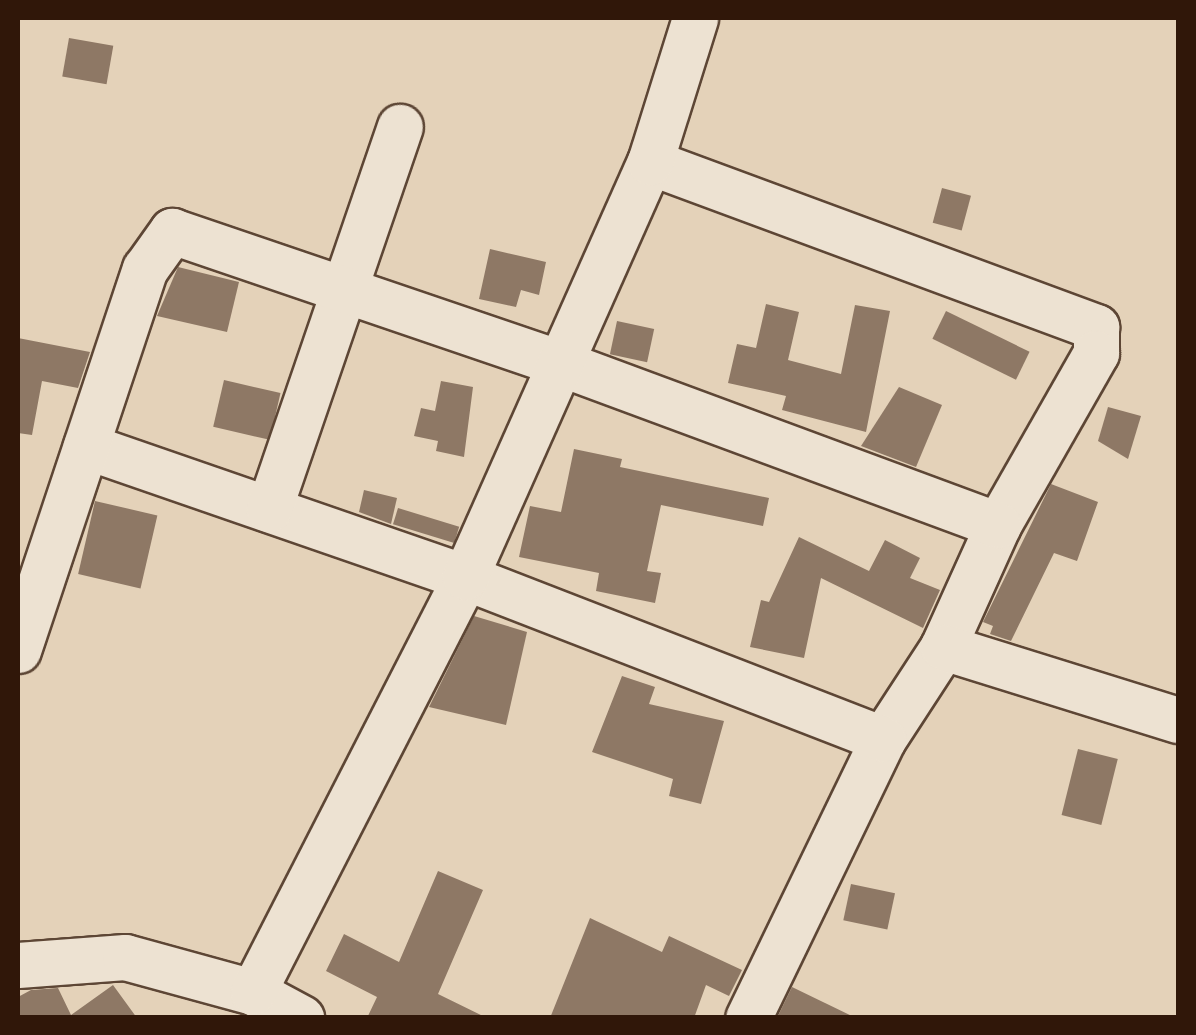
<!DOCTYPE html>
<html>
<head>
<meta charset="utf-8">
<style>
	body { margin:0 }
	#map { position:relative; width:1196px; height:1035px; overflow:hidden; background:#e4d2b9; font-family:Vollkorn,serif }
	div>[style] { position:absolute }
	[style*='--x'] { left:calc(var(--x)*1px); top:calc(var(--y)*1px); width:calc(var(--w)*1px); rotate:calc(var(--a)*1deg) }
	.building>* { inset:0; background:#8e7865; transform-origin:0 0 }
	.roads { filter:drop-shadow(2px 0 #5d4635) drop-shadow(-2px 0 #5d4635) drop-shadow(0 2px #5d4635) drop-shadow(0 -2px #5d4635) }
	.minor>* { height:45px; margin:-22.5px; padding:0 22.5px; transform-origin:22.5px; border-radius:22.5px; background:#ede2d2 }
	span { translate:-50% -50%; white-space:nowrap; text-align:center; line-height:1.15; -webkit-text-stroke:8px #ede2d2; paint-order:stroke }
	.frame { position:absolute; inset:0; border:20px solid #301709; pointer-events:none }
</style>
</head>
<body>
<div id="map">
	<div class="building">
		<i style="left:69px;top:38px;width:45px;height:39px;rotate:10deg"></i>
		<i style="left:942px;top:188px;width:30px;height:36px;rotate:15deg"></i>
		<i style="clip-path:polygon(490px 249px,546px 262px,539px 295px,521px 290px,516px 307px,479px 299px)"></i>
		<i style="clip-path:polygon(178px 267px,239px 282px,227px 332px,157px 316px)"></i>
		<i style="clip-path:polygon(766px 304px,799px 312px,788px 360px,841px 374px,855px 305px,890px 311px,866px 432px,782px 410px,786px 396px,728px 383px,737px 344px,756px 348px)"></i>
		<i style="left:946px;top:311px;width:93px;height:31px;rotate:26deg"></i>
		<i style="left:617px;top:321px;width:38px;height:34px;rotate:12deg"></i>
		<i style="clip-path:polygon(18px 338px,90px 352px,78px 388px,42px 381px,32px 435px,18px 433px)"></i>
		<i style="left:224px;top:380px;width:58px;height:48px;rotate:13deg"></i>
		<i style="clip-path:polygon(441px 381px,473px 387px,464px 457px,436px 451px,438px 441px,414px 436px,421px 408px,435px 411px)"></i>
		<i style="clip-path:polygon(899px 387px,942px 405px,916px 467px,861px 446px)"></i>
		<i style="clip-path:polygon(1108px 407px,1141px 416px,1128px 459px,1098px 441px)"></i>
		<i style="clip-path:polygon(574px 449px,622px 459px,620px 467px,769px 498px,763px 526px,661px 505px,647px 571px,661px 573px,655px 603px,596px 591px,599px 573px,519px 557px,530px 506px,561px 512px)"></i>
		<i style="clip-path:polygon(1051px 484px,1098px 502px,1077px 561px,1054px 553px,1011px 641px,990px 634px,993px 626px,983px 622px)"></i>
		<i style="clip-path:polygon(364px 490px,397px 498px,391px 524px,359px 512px)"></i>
		<i style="left:95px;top:501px;width:64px;height:75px;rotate:13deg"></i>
		<i style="left:398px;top:508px;width:64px;height:17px;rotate:17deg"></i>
		<i style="clip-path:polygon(799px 537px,869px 571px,885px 540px,920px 558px,910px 578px,940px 590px,923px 628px,821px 578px,804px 658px,750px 647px,761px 600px,769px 602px)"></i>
		<i style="clip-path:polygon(474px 616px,527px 632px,506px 725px,429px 707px)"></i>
		<i style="clip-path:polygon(622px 676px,655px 687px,649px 704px,724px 721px,701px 804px,669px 796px,673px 779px,592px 752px)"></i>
		<i style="left:1078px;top:749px;width:41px;height:68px;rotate:14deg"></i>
		<i style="clip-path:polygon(438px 871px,483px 890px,438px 994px,487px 1018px,367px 1018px,377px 997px,326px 971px,344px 934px,399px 962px)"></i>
		<i style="left:851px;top:884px;width:45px;height:37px;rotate:12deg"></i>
		<i style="clip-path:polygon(590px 918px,662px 952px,669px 936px,742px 970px,729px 996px,706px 985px,694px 1018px,550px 1018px)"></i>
		<i style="clip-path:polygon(113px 985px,137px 1018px,18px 1018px,18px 997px,31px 990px,58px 988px,71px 1015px)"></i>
		<i style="clip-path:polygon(792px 987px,856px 1018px,777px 1018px)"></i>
	</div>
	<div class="roads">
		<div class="minor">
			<i style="--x:650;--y:162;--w:476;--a:20.3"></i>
			<i style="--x:1096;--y:327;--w:26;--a:90"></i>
			<i style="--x:1096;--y:353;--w:198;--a:119.7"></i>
			<i style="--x:998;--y:525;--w:134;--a:114.3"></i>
			<i style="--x:943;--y:647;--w:110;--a:123.1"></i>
			<i style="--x:883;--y:739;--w:310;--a:115.8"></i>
			<i style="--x:86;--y:446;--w:401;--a:19.1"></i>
			<i style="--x:465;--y:577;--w:448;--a:21.2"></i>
			<i style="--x:269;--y:509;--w:404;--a:-71.1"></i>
			<i style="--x:943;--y:647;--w:246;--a:17.3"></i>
			<i style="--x:18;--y:650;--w:402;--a:-71.6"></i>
			<i style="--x:145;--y:269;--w:47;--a:-54.6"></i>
			<i style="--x:172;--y:231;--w:410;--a:18.8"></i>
			<i style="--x:560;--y:363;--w:467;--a:20.3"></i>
			<i style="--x:18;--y:965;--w:107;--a:-4.3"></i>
			<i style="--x:125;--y:957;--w:133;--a:15.3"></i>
			<i style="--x:253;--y:992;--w:55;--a:28.4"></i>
			<i style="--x:253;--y:992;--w:466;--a:-62.9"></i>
			<i style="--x:465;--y:577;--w:454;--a:-66"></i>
			<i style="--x:650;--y:162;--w:151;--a:-72.6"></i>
		</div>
	</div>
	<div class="frame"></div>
</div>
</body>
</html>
